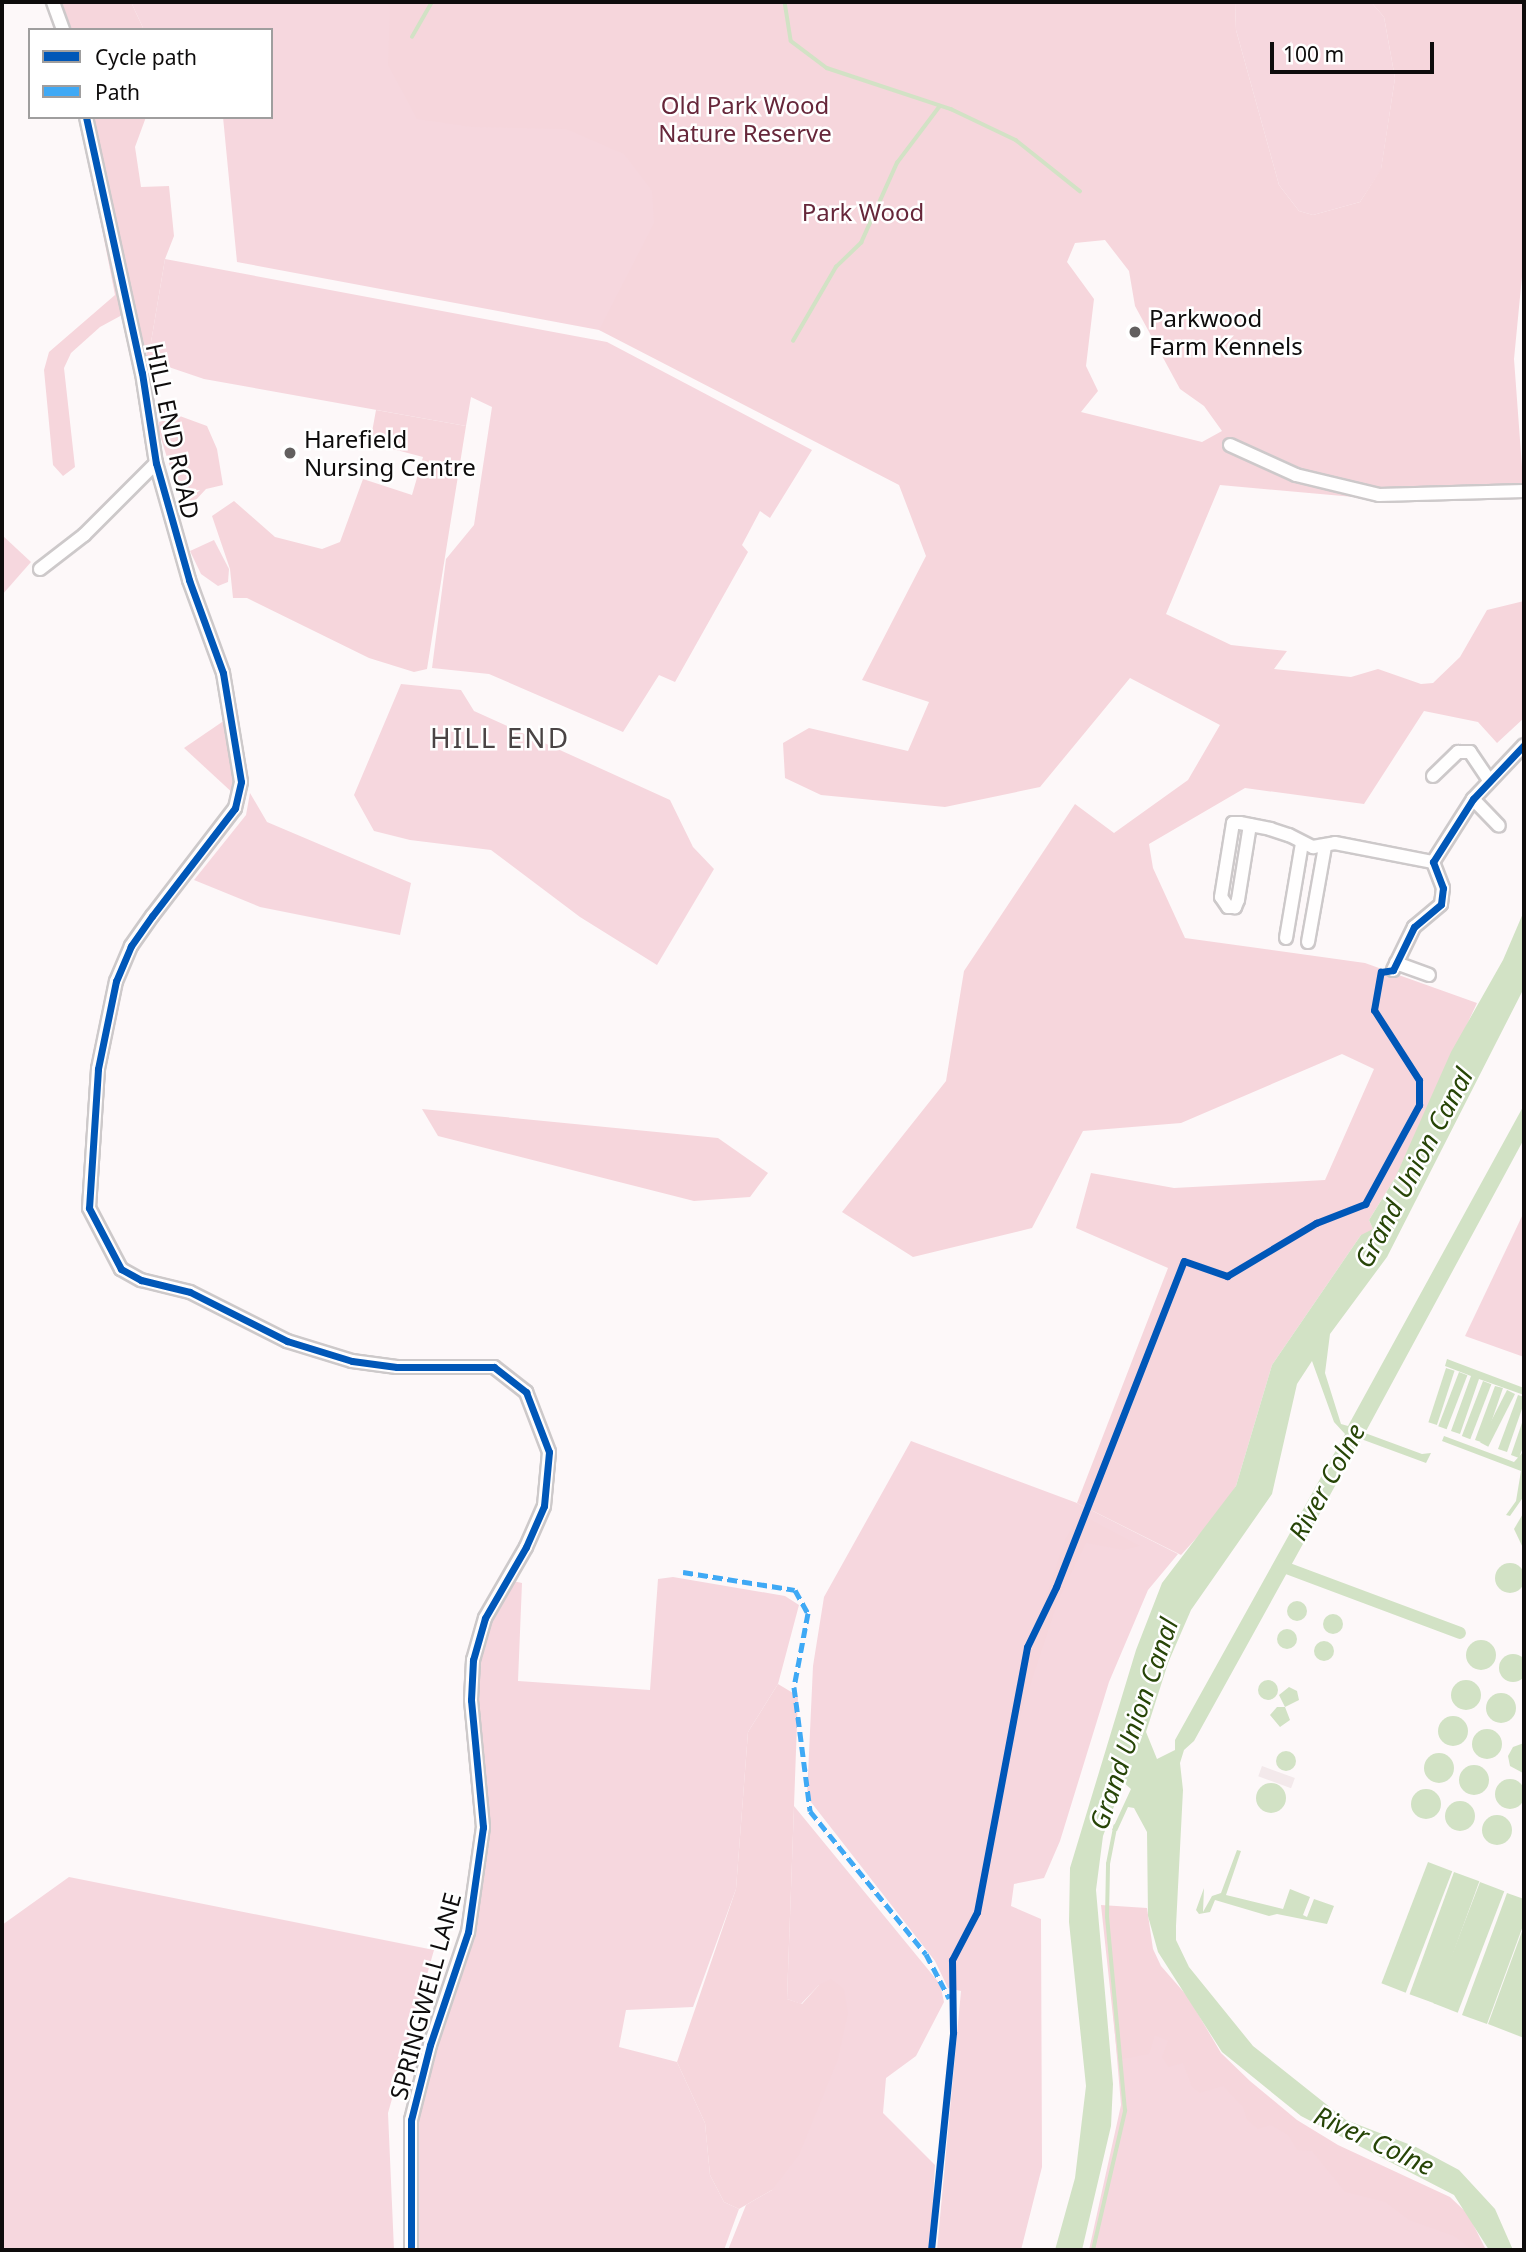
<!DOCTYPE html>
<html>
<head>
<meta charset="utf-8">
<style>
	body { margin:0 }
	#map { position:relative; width:1526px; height:2252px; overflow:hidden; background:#fdf8f9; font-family:"Noto Sans",sans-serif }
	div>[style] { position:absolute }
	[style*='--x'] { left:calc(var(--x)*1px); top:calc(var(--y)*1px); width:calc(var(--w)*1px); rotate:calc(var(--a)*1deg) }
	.built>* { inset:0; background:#f3e9eb; transform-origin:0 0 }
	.green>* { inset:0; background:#f6d7de }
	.forest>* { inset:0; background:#f6d6dc }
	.water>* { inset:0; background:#d2e2c5; transform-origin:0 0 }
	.round { border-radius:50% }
	.stream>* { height:3.5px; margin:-1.75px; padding:0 1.75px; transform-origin:1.75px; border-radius:1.75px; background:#d2e2c5 }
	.canal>* { height:12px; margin:-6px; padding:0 6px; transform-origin:6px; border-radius:6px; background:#d2e2c5 }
	.roads { filter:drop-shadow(2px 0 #cdc9ca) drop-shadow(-2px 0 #cdc9ca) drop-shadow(0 2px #cdc9ca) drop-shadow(0 -2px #cdc9ca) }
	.street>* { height:12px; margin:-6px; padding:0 6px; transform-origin:6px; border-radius:6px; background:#fffefe }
	.quiet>* { height:5px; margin-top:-2.5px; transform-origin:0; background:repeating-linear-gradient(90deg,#3fa9f5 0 10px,transparent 0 15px) }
	.cycleway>* { height:7px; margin:-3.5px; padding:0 3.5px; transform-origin:3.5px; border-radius:3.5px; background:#0057b8 }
	.dots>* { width:19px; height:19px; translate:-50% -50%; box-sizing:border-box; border:4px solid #fff; border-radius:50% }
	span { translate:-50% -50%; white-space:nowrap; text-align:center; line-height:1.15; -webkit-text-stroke:5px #fff; paint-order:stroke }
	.park-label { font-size:24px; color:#66273a }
	.poi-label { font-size:24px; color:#0e0c0c }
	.left { translate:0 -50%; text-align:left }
	.street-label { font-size:24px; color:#0e0c0c }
	.water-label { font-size:26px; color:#274507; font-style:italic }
	.quarter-label { font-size:28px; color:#4a4445; letter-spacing:2px }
	.frame { position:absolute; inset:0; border:4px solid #0e0c0c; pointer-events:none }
	.legend { position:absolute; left:28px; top:28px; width:245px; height:91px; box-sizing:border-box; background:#fff; border:2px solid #9f9e9e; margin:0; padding:9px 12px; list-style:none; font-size:21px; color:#0e0c0c }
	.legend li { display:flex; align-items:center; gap:14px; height:35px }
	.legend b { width:35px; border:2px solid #9f9e9e }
	.scale { position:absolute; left:1270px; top:42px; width:164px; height:32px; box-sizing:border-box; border:4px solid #0e0c0c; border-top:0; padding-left:9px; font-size:21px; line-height:24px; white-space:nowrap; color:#0e0c0c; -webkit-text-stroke:5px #fff; paint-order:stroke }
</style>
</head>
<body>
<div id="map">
	<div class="built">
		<i style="left:1262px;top:1766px;width:35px;height:11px;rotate:20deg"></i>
	</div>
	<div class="green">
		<i style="clip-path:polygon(131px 2px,918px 2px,800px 359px,599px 330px,237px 262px,223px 117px,271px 117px,271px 30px,144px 30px)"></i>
		<i style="clip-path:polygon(1235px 2px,1371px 2px,1384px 17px,1395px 78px,1381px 170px,1360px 202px,1313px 215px,1299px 211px,1279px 185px,1236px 30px)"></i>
		<i style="clip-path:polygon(165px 259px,607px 342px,812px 450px,770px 518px,760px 511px,742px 545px,748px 552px,675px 682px,659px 675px,623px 732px,489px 674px,432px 668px,446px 559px,474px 525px,492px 407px,471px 397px,466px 426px,204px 379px,148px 360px)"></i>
		<i style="clip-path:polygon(2px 535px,31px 562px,2px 595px)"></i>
		<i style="clip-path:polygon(214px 540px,229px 569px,228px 582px,218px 586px,201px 574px,190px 551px)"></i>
		<i style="clip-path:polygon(401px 684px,461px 690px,474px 711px,670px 800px,693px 847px,714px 869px,657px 965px,580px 917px,491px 850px,410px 840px,374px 831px,354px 795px)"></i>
		<i style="clip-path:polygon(250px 793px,267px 822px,411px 883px,400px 935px,260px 907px,194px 880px,246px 815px)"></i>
		<i style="clip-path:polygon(1524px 1212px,1524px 1357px,1465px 1336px)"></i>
		<i style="clip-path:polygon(911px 1441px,1077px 1503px,1178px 1554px,1148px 1590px,1109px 1682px,1060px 1841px,1044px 1878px,1014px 1884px,1011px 1906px,1041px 1919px,1042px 2167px,1021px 2250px,937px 2250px,961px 1991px,948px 1988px,935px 1961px,807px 1797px,813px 1666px,824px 1597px)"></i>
		<i style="clip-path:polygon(673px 1577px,785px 1596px,799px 1605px,778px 1684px,748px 1732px,736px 1889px,693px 2007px,626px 2010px,619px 2047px,677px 2062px,705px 2123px,710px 2175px,724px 2202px,739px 2209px,724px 2250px,411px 2250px,412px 2132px,432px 2038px,474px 1923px,483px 1845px,475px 1672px,485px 1626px,508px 1580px,522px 1583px,518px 1681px,650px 1690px,658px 1579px)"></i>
		<i style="clip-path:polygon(794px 1806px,940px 1984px,944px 2002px,916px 2056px,886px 2078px,883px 2113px,935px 2165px,930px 2250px,728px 2250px,746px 2205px,772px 2190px,819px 1985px,801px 2004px,787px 1999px)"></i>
		<i style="clip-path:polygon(69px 1877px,434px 1950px,388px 2113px,394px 2250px,2px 2250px,2px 1925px)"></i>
		<i style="clip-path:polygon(1104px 1906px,1153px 2030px,1483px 2250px,1089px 2250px,1121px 2105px)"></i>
	</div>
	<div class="forest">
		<i style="clip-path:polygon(62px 2px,131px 2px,144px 30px,71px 30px)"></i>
		<i style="clip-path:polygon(evenodd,386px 2px,1235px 2px,1236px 30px,1279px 185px,1299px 211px,1313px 215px,1360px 202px,1381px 169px,1395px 78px,1384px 17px,1371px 2px,1524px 2px,1524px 256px,1514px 359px,1524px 494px,1376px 499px,1220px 485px,1166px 614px,1231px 645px,1287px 651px,1274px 669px,1351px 677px,1378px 669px,1421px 684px,1433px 683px,1460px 657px,1487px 610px,1524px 601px,1524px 718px,1497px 743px,1478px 722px,1424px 711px,1364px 804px,1245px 788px,1149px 844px,1153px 868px,1185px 938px,1365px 963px,1477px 1003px,1395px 1178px,1369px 1220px,1373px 1229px,1370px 1234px,1361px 1235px,1272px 1365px,1236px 1486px,1219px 1513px,1181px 1555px,1077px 1503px,1168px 1268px,1076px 1228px,1091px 1173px,1174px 1188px,1325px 1180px,1374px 1069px,1342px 1054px,1181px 1123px,1083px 1131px,1032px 1228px,913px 1257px,842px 1212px,946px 1081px,964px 971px,1075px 804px,1114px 833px,1188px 780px,1220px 725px,1130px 678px,1040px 787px,945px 807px,821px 795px,785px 778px,783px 743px,809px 728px,908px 751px,929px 702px,862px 680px,926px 556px,899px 485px,599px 330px,654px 223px,652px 191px,624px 154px,566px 129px,472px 127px,417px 119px,388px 65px,390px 10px,386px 2px,1105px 240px,1129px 271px,1135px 306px,1180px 389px,1204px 406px,1222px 431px,1202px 442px,1081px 412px,1098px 391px,1086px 366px,1094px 299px,1067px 262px,1075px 243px,1105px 240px)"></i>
		<i style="clip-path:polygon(80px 117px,146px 117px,135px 147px,141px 187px,169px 186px,174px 236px,165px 259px,148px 360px,135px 308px,100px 327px,71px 353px,64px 368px,75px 467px,63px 476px,53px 465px,44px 370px,49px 352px,115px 295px)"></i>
		<i style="clip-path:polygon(158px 408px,207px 426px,217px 449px,223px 485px,206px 489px,193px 503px,176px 486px,159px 432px)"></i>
		<i style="clip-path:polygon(376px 410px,466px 426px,427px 669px,414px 672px,369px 658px,247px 598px,233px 598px,230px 569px,212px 516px,234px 501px,275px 537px,322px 549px,340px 542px,363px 479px,412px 495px,423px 457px,370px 443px)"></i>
		<i style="clip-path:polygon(225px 720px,236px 784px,236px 796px,184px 748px)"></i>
		<i style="clip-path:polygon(422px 1109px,718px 1138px,768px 1173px,750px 1197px,694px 1201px,438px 1136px)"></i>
		<i style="clip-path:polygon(1080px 1514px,1140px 1546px,1124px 1550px,1086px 1543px,1059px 1598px,1017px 1725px,1010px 1728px,1026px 1658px,1065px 1540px)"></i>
		<i style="clip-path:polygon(778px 1684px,798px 1696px,787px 1999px,802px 2004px,819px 1985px,831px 1979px,844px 1989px,848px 2013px,838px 2059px,799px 2155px,772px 2190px,739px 2209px,724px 2202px,710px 2175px,705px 2123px,677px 2062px,736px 1889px,748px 1732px)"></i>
		<i style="clip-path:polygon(1101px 1905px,1147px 1908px,1153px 1949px,1161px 1966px,1188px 1997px,1221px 2053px,1250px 2081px,1297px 2120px,1338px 2145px,1450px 2197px,1468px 2214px,1486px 2250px,1473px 2250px,1454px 2236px,1409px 2220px,1385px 2202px,1345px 2192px,1312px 2151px,1297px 2150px,1288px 2135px,1271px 2125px,1258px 2129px,1247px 2120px,1243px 2107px,1223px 2086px,1200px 2093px,1192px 2087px,1183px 2063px,1168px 2067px,1162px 2057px,1168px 2041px,1155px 2035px,1149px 2054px,1123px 2059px,1117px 2054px)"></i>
	</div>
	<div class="water">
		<i style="clip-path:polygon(evenodd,1524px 911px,1524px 988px,1387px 1257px,1330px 1334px,1325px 1373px,1341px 1424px,1348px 1426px,1524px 1105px,1524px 1139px,1365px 1433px,1422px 1454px,1431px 1453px,1426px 1463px,1361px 1439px,1194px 1741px,1184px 1750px,1180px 1763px,1183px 1790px,1176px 1926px,1176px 1940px,1189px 1967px,1253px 2046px,1346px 2120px,1416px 2147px,1459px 2170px,1495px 2209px,1513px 2250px,1489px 2250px,1454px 2195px,1301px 2116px,1222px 2052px,1158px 1952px,1148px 1916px,1147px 1832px,1134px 1808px,1128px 1807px,1117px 1831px,1112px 1830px,1131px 1789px,1123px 1782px,1103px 1836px,1096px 1890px,1113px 2084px,1111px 2126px,1082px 2250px,1055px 2250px,1075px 2178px,1086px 2086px,1069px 1922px,1070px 1868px,1136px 1650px,1162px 1583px,1236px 1486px,1272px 1365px,1361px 1235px,1373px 1229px,1369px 1220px,1395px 1178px,1451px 1052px,1503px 960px,1524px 911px,1312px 1361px,1334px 1422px,1345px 1434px,1175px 1740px,1175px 1750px,1157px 1759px,1146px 1732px,1168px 1663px,1191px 1610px,1272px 1494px,1297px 1384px,1312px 1361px)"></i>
		<i style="clip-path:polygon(1447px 1359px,1524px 1388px,1524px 1395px,1479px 1379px,1460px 1434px,1451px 1431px,1471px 1376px,1445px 1366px)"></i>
		<i style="left:1446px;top:1368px;width:9px;height:57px;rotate:18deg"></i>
		<i style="left:1459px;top:1372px;width:9px;height:58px;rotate:21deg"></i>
		<i style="left:1483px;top:1381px;width:9px;height:59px;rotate:21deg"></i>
		<i style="clip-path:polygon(1495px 1386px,1503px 1388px,1484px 1443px,1475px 1440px)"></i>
		<i style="left:1507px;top:1390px;width:9px;height:59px;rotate:27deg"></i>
		<i style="clip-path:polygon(1518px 1395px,1524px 1397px,1524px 1403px,1507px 1452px,1498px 1449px)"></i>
		<i style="clip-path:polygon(1524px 1417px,1524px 1444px,1519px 1458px,1511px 1455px)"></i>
		<i style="clip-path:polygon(1444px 1436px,1514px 1462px,1524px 1451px,1524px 1496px,1510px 1516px,1506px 1515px,1516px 1501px,1521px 1471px,1442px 1441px)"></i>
		<i style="clip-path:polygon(1524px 1512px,1524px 1550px,1514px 1529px)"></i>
		<i class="round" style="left:1495px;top:1563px;width:30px;height:30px"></i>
		<i class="round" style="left:1287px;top:1601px;width:20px;height:20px"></i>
		<i class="round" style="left:1323px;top:1614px;width:20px;height:20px"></i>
		<i class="round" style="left:1277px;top:1629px;width:20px;height:20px"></i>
		<i class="round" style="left:1466px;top:1640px;width:30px;height:30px"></i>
		<i class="round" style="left:1314px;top:1641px;width:20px;height:20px"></i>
		<i class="round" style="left:1499px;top:1654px;width:28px;height:28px"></i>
		<i class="round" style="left:1258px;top:1680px;width:20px;height:20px"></i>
		<i class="round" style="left:1451px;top:1680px;width:30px;height:30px"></i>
		<i style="clip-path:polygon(1289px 1687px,1297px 1691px,1299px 1700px,1285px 1707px,1290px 1720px,1280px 1727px,1270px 1715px,1277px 1707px,1285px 1707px,1279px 1695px)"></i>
		<i class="round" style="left:1486px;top:1693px;width:30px;height:30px"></i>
		<i class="round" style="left:1438px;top:1716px;width:30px;height:30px"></i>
		<i class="round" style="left:1472px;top:1729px;width:30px;height:30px"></i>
		<i style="clip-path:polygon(1524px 1743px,1524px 1773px,1523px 1773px,1510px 1766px,1508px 1756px,1513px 1747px)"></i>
		<i class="round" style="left:1276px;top:1751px;width:20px;height:20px"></i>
		<i class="round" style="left:1424px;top:1753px;width:30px;height:30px"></i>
		<i class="round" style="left:1459px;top:1765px;width:30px;height:30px"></i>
		<i class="round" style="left:1495px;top:1779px;width:30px;height:30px"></i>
		<i class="round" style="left:1256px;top:1783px;width:30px;height:30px"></i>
		<i class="round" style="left:1411px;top:1789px;width:30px;height:30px"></i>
		<i class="round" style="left:1445px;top:1801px;width:30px;height:30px"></i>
		<i class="round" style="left:1482px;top:1815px;width:30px;height:30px"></i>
		<i style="clip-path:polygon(1237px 1850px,1241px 1851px,1226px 1895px,1283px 1909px,1290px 1889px,1310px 1897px,1303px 1915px,1307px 1917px,1314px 1899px,1334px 1906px,1327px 1924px,1277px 1914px,1269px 1916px,1215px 1900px,1210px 1912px,1199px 1914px,1196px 1910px,1204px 1888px,1203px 1912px,1212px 1896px,1221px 1893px)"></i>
		<i style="left:1428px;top:1862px;width:26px;height:130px;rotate:21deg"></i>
		<i style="left:1454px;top:1872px;width:27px;height:130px;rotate:20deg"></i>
		<i style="left:1480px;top:1882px;width:26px;height:130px;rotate:21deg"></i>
		<i style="clip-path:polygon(1507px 1893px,1524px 1899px,1524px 1923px,1487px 2024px,1462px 2015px)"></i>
		<i style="clip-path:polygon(1524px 1926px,1524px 2038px,1488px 2024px)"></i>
	</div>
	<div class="stream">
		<i style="--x:785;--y:2;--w:39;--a:81"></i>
		<i style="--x:791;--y:41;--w:45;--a:36.9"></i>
		<i style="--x:827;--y:68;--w:131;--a:18.3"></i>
		<i style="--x:951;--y:109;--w:72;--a:25.5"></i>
		<i style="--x:1016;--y:140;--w:82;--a:38.6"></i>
		<i style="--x:412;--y:37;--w:40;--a:-60.3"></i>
		<i style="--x:793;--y:341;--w:86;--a:-59.8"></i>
		<i style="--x:836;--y:267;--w:35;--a:-44"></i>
		<i style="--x:861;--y:243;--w:88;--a:-65.8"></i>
		<i style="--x:897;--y:163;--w:71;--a:-53"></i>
		<i style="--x:1093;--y:2250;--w:143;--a:-77"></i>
		<i style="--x:1125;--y:2111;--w:194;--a:-95.3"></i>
		<i style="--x:1107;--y:1918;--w:54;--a:-88.9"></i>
		<i style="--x:1108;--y:1864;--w:38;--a:-79"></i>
	</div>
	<div class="canal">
		<i style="--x:1281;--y:1566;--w:191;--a:20.5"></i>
	</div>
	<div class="roads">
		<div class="street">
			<i style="--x:53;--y:2;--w:30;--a:70"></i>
			<i style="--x:86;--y:117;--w:262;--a:77.7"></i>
			<i style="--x:142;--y:373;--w:91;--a:81.2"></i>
			<i style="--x:156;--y:463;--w:122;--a:74.2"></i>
			<i style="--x:189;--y:580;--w:99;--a:69.9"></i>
			<i style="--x:223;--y:673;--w:110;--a:80.6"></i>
			<i style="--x:241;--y:782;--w:27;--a:103"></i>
			<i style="--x:235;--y:808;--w:136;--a:127.5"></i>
			<i style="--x:152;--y:916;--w:37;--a:125"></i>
			<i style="--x:131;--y:946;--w:38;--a:113"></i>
			<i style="--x:116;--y:981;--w:90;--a:101.6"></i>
			<i style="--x:98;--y:1069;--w:139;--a:93.7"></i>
			<i style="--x:89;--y:1208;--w:69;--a:62.3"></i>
			<i style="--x:121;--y:1269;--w:23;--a:29"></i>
			<i style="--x:141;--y:1280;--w:50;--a:13.8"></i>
			<i style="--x:190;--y:1292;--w:109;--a:26.8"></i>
			<i style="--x:287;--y:1341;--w:68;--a:17.1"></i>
			<i style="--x:352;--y:1361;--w:45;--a:7.6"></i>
			<i style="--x:397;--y:1367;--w:97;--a:0"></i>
			<i style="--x:494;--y:1367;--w:41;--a:38"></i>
			<i style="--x:526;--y:1392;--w:64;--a:69"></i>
			<i style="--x:549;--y:1452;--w:54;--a:95.3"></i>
			<i style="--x:544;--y:1506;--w:45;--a:113.7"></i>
			<i style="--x:526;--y:1547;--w:82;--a:120"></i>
			<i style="--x:485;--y:1618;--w:44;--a:105.9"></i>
			<i style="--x:473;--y:1660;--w:40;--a:92.9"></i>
			<i style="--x:471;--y:1700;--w:128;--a:84.6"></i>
			<i style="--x:483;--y:1827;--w:106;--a:98.1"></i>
			<i style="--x:468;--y:1932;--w:119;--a:108.6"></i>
			<i style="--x:430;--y:2045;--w:77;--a:104.2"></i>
			<i style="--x:411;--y:2120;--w:130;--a:90"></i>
			<i style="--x:1230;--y:445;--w:72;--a:24.4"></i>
			<i style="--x:1296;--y:475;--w:85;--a:13.5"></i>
			<i style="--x:1379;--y:495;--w:145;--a:-1.6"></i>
			<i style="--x:40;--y:569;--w:56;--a:-37.7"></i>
			<i style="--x:84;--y:535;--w:102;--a:-45"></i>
			<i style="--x:1433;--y:776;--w:35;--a:-44"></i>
			<i style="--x:1458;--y:752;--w:12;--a:0"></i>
			<i style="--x:1470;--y:752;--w:34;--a:56"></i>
			<i style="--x:1473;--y:799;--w:37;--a:46"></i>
			<i style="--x:1250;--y:825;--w:76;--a:99.1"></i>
			<i style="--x:1238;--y:900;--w:8;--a:113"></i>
			<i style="--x:1235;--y:907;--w:7;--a:180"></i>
			<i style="--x:1228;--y:907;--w:12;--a:-125"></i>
			<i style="--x:1221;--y:897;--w:75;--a:-80.8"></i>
			<i style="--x:1233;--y:823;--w:7;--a:0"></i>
			<i style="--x:1240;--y:823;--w:31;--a:11"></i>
			<i style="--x:1270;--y:829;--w:20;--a:18"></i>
			<i style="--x:1289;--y:835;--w:27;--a:27"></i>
			<i style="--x:1313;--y:847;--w:22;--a:-10"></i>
			<i style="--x:1335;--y:843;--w:100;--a:11"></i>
			<i style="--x:1286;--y:938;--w:96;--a:-80.4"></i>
			<i style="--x:1308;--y:942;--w:97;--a:-79.9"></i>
			<i style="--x:1396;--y:963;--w:35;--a:20"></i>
			<i style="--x:1393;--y:970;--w:48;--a:-64"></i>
			<i style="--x:1414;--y:927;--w:35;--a:-40"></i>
			<i style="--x:1441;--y:904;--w:16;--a:-83"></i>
			<i style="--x:1443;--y:888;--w:28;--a:-111"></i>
			<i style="--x:1433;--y:862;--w:75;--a:-57.6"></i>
			<i style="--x:1473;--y:799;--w:74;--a:-46.6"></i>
		</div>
	</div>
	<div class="quiet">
		<i style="--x:683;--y:1572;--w:113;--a:9.1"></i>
		<i style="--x:795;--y:1590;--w:26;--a:61"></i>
		<i style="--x:808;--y:1613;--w:75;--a:100.7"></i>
		<i style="--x:794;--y:1687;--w:125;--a:82.6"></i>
		<i style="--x:810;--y:1811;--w:184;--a:51"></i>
		<i style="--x:926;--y:1954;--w:50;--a:62.4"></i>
	</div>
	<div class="cycleway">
		<i style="--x:86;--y:117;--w:262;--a:77.7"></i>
		<i style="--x:142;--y:373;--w:91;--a:81.2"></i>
		<i style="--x:156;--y:463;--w:122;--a:74.2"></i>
		<i style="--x:189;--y:580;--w:99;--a:69.9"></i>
		<i style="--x:223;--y:673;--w:110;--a:80.6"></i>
		<i style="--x:241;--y:782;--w:27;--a:103"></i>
		<i style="--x:235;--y:808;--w:136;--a:127.5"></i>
		<i style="--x:152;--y:916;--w:37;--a:125"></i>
		<i style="--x:131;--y:946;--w:38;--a:113"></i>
		<i style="--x:116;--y:981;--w:90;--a:101.6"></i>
		<i style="--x:98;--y:1069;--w:139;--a:93.7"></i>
		<i style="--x:89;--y:1208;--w:69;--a:62.3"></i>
		<i style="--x:121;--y:1269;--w:23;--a:29"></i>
		<i style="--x:141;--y:1280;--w:50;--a:13.8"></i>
		<i style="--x:190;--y:1292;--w:109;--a:26.8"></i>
		<i style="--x:287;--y:1341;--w:68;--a:17.1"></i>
		<i style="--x:352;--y:1361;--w:45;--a:7.6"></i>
		<i style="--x:397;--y:1367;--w:97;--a:0"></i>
		<i style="--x:494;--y:1367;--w:41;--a:38"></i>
		<i style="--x:526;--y:1392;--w:64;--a:69"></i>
		<i style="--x:549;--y:1452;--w:54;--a:95.3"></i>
		<i style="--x:544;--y:1506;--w:45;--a:113.7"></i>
		<i style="--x:526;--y:1547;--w:82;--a:120"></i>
		<i style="--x:485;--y:1618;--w:44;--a:105.9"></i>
		<i style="--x:473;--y:1660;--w:40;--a:92.9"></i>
		<i style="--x:471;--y:1700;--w:128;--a:84.6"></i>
		<i style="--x:483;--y:1827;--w:106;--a:98.1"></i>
		<i style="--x:468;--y:1932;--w:119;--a:108.6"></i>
		<i style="--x:430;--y:2045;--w:77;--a:104.2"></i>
		<i style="--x:411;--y:2120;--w:130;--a:90"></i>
		<i style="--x:931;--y:2250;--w:219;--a:-84.2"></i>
		<i style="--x:953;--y:2032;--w:72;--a:-90.8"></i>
		<i style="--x:952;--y:1960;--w:54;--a:-62.5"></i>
		<i style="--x:977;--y:1912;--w:270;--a:-79.3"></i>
		<i style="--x:1027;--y:1647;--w:67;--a:-64.2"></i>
		<i style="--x:1056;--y:1587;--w:350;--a:-68.6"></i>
		<i style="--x:1184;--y:1261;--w:46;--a:19.2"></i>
		<i style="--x:1227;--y:1276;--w:104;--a:-30.8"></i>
		<i style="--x:1316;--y:1223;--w:53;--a:-21.2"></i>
		<i style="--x:1365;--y:1204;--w:113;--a:-61.4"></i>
		<i style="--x:1419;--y:1105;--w:25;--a:-90"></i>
		<i style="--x:1419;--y:1080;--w:83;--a:-122.7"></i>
		<i style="--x:1374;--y:1010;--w:39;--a:-80"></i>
		<i style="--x:1381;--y:972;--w:12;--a:-9"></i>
		<i style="--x:1393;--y:970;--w:48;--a:-64"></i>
		<i style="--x:1414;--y:927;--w:35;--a:-40"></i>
		<i style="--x:1441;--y:904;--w:16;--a:-83"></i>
		<i style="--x:1443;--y:888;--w:28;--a:-111"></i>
		<i style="--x:1433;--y:862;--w:75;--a:-57.6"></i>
		<i style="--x:1473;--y:799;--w:74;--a:-46.6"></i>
	</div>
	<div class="dots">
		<i style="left:1135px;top:332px;background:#625f5f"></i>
		<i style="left:290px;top:453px;background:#625f5f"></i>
	</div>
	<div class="park-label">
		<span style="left:745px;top:119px">Old Park Wood<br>Nature Reserve</span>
		<span style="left:863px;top:212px">Park Wood</span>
	</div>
	<div class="poi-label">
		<span class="left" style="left:1149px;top:332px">Parkwood<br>Farm Kennels</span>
		<span class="left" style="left:304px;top:453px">Harefield<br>Nursing Centre</span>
	</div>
	<div class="street-label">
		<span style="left:173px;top:431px;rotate:78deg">HILL END ROAD</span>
		<span style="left:425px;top:1996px;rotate:-75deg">SPRINGWELL LANE</span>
	</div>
	<div class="water-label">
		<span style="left:1414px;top:1168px;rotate:-62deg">Grand Union Canal</span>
		<span style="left:1327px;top:1482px;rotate:-61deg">River Colne</span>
		<span style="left:1134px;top:1724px;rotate:-71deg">Grand Union Canal</span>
		<span style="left:1374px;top:2141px;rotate:25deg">River Colne</span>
	</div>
	<div class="quarter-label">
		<span style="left:500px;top:737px">HILL END</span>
	</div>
	<div class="frame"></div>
	<ul class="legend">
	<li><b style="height:9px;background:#0057b8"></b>Cycle path</li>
	<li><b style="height:9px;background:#3fa9f5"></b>Path</li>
	</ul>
	<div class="scale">100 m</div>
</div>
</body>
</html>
